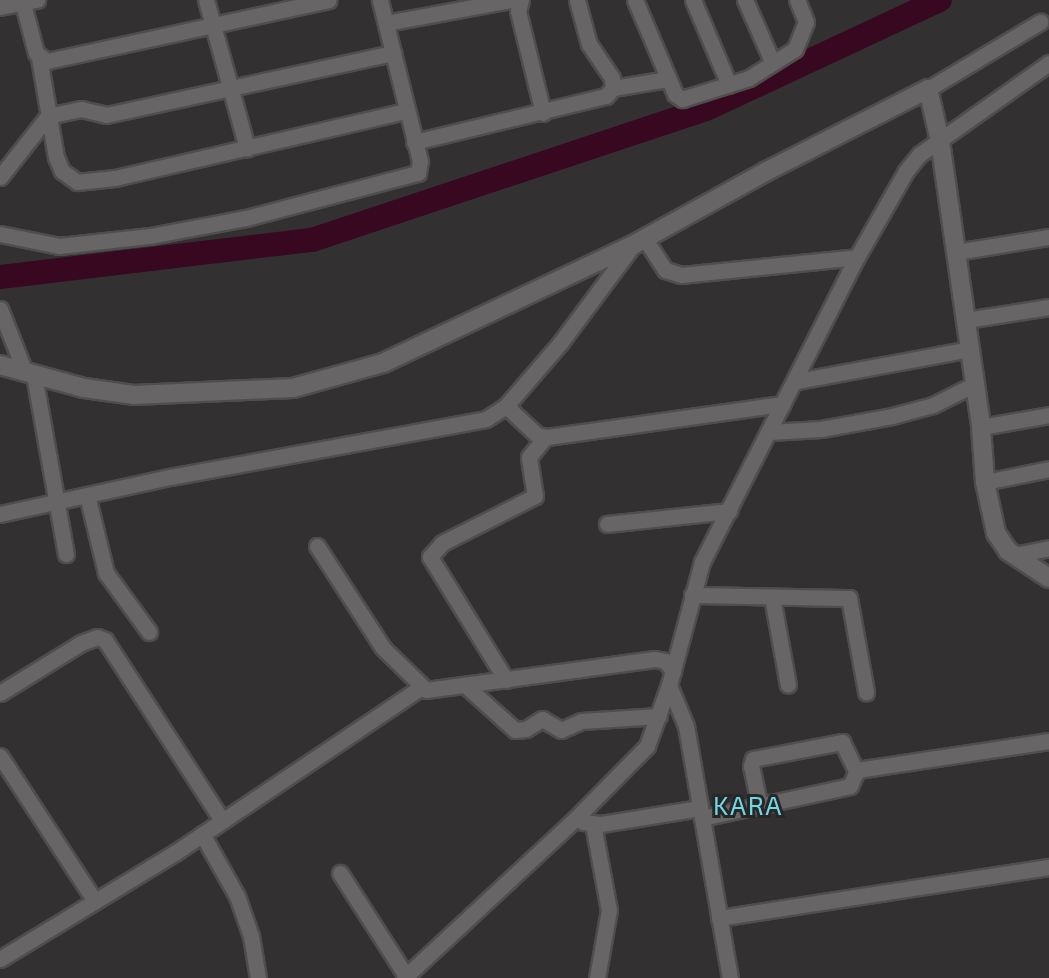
<!DOCTYPE html>
<html>
<head>
<meta charset="utf-8">
<style>
	body { margin:0 }
	#map { position:relative; width:1049px; height:978px; overflow:hidden; background:#333031; font-family:"Exo 2",sans-serif }
	div>[style] { position:absolute }
	[style*='--x'] { left:calc(var(--x)*1px); top:calc(var(--y)*1px); width:calc(var(--w)*1px); rotate:calc(var(--a)*1deg) }
	.river>* { height:24px; margin:-12px; padding:0 12px; transform-origin:12px; border-radius:12px; background:#380720 }
	.roads { filter:drop-shadow(2px 0 #504d4e) drop-shadow(-2px 0 #504d4e) drop-shadow(0 2px #504d4e) drop-shadow(0 -2px #504d4e) }
	.minor>* { height:15px; margin:-7.5px; padding:0 7.5px; transform-origin:7.5px; border-radius:7.5px; background:#686566 }
	.tertiary>* { height:18px; margin:-9px; padding:0 9px; transform-origin:9px; border-radius:9px; background:#686566 }
	span { translate:-50% -50%; white-space:nowrap; text-align:center; line-height:1.15; -webkit-text-stroke:6px #292627; paint-order:stroke }
	.quarter-label { font-size:26px; color:#6ed9e4; letter-spacing:1.5px }
</style>
</head>
<body>
<div id="map">
	<div class="river">
		<i style="--x:0;--y:277;--w:314;--a:-6.8"></i>
		<i style="--x:312;--y:240;--w:415;--a:-18.4"></i>
		<i style="--x:706;--y:109;--w:258;--a:-25"></i>
	</div>
	<div class="roads">
		<div class="minor">
			<i style="--x:22;--y:0;--w:55;--a:75.2"></i>
			<i style="--x:36;--y:53;--w:14;--a:36"></i>
			<i style="--x:47;--y:61;--w:288;--a:-12.2"></i>
			<i style="--x:206;--y:0;--w:154;--a:74.5"></i>
			<i style="--x:521;--y:0;--w:11;--a:105"></i>
			<i style="--x:518;--y:11;--w:105;--a:76.2"></i>
			<i style="--x:635;--y:0;--w:102;--a:66.9"></i>
			<i style="--x:675;--y:94;--w:9;--a:36"></i>
			<i style="--x:682;--y:99;--w:70;--a:-17.4"></i>
			<i style="--x:749;--y:78;--w:54;--a:-32.2"></i>
			<i style="--x:795;--y:49;--w:29;--a:-68"></i>
			<i style="--x:806;--y:22;--w:24;--a:-112"></i>
			<i style="--x:693;--y:0;--w:92;--a:67"></i>
			<i style="--x:745;--y:0;--w:67;--a:66.1"></i>
			<i style="--x:0;--y:7;--w:38;--a:-11"></i>
			<i style="--x:386;--y:23;--w:127;--a:-10.4"></i>
			<i style="--x:39;--y:58;--w:100;--a:80.3"></i>
			<i style="--x:56;--y:157;--w:15;--a:67"></i>
			<i style="--x:62;--y:171;--w:19;--a:36"></i>
			<i style="--x:77;--y:182;--w:38;--a:-6"></i>
			<i style="--x:115;--y:178;--w:298;--a:-13"></i>
			<i style="--x:613;--y:88;--w:56;--a:-9.3"></i>
			<i style="--x:928;--y:89;--w:131;--a:-30.9"></i>
			<i style="--x:414;--y:142;--w:197;--a:-13.5"></i>
			<i style="--x:606;--y:96;--w:11;--a:-49"></i>
			<i style="--x:613;--y:88;--w:10;--a:-96"></i>
			<i style="--x:612;--y:78;--w:41;--a:-124.1"></i>
			<i style="--x:589;--y:44;--w:46;--a:-105.3"></i>
			<i style="--x:0;--y:177;--w:78;--a:-51.8"></i>
			<i style="--x:48;--y:116;--w:34;--a:-12"></i>
			<i style="--x:81;--y:109;--w:26;--a:13"></i>
			<i style="--x:106;--y:115;--w:294;--a:-12.2"></i>
			<i style="--x:0;--y:234;--w:60;--a:11.5"></i>
			<i style="--x:59;--y:246;--w:92;--a:-6.3"></i>
			<i style="--x:150;--y:236;--w:98;--a:-10.6"></i>
			<i style="--x:246;--y:218;--w:178;--a:-14.7"></i>
			<i style="--x:418;--y:173;--w:12;--a:-81"></i>
			<i style="--x:420;--y:161;--w:166;--a:-104"></i>
			<i style="--x:645;--y:239;--w:37;--a:57"></i>
			<i style="--x:665;--y:270;--w:17;--a:17"></i>
			<i style="--x:681;--y:275;--w:177;--a:-5.8"></i>
			<i style="--x:956;--y:252;--w:94;--a:-9.2"></i>
			<i style="--x:0;--y:309;--w:68;--a:68.4"></i>
			<i style="--x:966;--y:320;--w:84;--a:-8.9"></i>
			<i style="--x:34;--y:375;--w:182;--a:79.9"></i>
			<i style="--x:797;--y:381;--w:176;--a:-10.5"></i>
			<i style="--x:506;--y:406;--w:42;--a:43.1"></i>
			<i style="--x:537;--y:435;--w:10;--a:11"></i>
			<i style="--x:547;--y:437;--w:238;--a:-8"></i>
			<i style="--x:981;--y:427;--w:69;--a:-10"></i>
			<i style="--x:769;--y:432;--w:52;--a:-3.3"></i>
			<i style="--x:821;--y:429;--w:72;--a:-10.4"></i>
			<i style="--x:892;--y:416;--w:42;--a:-15"></i>
			<i style="--x:933;--y:405;--w:47;--a:-26.6"></i>
			<i style="--x:985;--y:482;--w:65;--a:-11.5"></i>
			<i style="--x:87;--y:495;--w:80;--a:76.3"></i>
			<i style="--x:106;--y:573;--w:73;--a:53.9"></i>
			<i style="--x:0;--y:514;--w:174;--a:-12.3"></i>
			<i style="--x:170;--y:477;--w:321;--a:-10.4"></i>
			<i style="--x:486;--y:419;--w:24;--a:-33"></i>
			<i style="--x:506;--y:406;--w:84;--a:-49.3"></i>
			<i style="--x:561;--y:342;--w:121;--a:-53.4"></i>
			<i style="--x:607;--y:524;--w:123;--a:-6.1"></i>
			<i style="--x:317;--y:546;--w:121;--a:57.1"></i>
			<i style="--x:383;--y:648;--w:60;--a:44.3"></i>
			<i style="--x:426;--y:690;--w:231;--a:-7.7"></i>
			<i style="--x:655;--y:659;--w:10;--a:11"></i>
			<i style="--x:665;--y:661;--w:13;--a:51"></i>
			<i style="--x:1014;--y:555;--w:36;--a:-11"></i>
			<i style="--x:692;--y:595;--w:157;--a:1.1"></i>
			<i style="--x:849;--y:598;--w:96;--a:79.7"></i>
			<i style="--x:772;--y:597;--w:89;--a:79.7"></i>
			<i style="--x:506;--y:680;--w:145;--a:-121.7"></i>
			<i style="--x:430;--y:557;--w:18;--a:-49"></i>
			<i style="--x:442;--y:543;--w:104;--a:-26.8"></i>
			<i style="--x:535;--y:496;--w:39;--a:-99"></i>
			<i style="--x:529;--y:457;--w:26;--a:-51"></i>
			<i style="--x:669;--y:685;--w:44;--a:67.5"></i>
			<i style="--x:686;--y:726;--w:256;--a:80.1"></i>
			<i style="--x:466;--y:686;--w:66;--a:41.9"></i>
			<i style="--x:515;--y:730;--w:11;--a:-5"></i>
			<i style="--x:526;--y:729;--w:19;--a:-32"></i>
			<i style="--x:542;--y:719;--w:22;--a:30"></i>
			<i style="--x:561;--y:730;--w:22;--a:-24"></i>
			<i style="--x:581;--y:721;--w:78;--a:-3.7"></i>
			<i style="--x:0;--y:693;--w:95;--a:-31.7"></i>
			<i style="--x:81;--y:643;--w:17;--a:-21"></i>
			<i style="--x:97;--y:637;--w:9;--a:21"></i>
			<i style="--x:105;--y:640;--w:215;--a:57"></i>
			<i style="--x:0;--y:756;--w:173;--a:56.8"></i>
			<i style="--x:759;--y:803;--w:38;--a:-102"></i>
			<i style="--x:751;--y:766;--w:7;--a:-74"></i>
			<i style="--x:753;--y:759;--w:91;--a:-10.8"></i>
			<i style="--x:842;--y:742;--w:32;--a:64"></i>
			<i style="--x:702;--y:818;--w:151;--a:-12.2"></i>
			<i style="--x:850;--y:786;--w:17;--a:-66"></i>
			<i style="--x:857;--y:770;--w:194;--a:-8.6"></i>
			<i style="--x:583;--y:822;--w:18;--a:6"></i>
			<i style="--x:601;--y:824;--w:100;--a:-9.2"></i>
			<i style="--x:593;--y:824;--w:87;--a:79.5"></i>
			<i style="--x:609;--y:910;--w:69;--a:100"></i>
			<i style="--x:202;--y:834;--w:71;--a:60.6"></i>
			<i style="--x:237;--y:896;--w:42;--a:70.7"></i>
			<i style="--x:251;--y:936;--w:43;--a:80.5"></i>
			<i style="--x:340;--y:873;--w:122;--a:57.3"></i>
			<i style="--x:719;--y:918;--w:334;--a:-8.8"></i>
			<i style="--x:0;--y:959;--w:206;--a:-31.3"></i>
			<i style="--x:176;--y:852;--w:294;--a:-33.9"></i>
			<i style="--x:404;--y:978;--w:233;--a:-42.9"></i>
			<i style="--x:575;--y:819;--w:103;--a:-45.4"></i>
			<i style="--x:647;--y:746;--w:65;--a:-70.2"></i>
			<i style="--x:669;--y:685;--w:127;--a:-75"></i>
			<i style="--x:702;--y:562;--w:342;--a:-63.1"></i>
			<i style="--x:857;--y:257;--w:99;--a:-60.3"></i>
			<i style="--x:906;--y:171;--w:22;--a:-51"></i>
			<i style="--x:920;--y:154;--w:158;--a:-35.2"></i>
		</div>
		<div class="tertiary">
			<i style="--x:0;--y:365;--w:87;--a:15.3"></i>
			<i style="--x:84;--y:388;--w:50;--a:8"></i>
			<i style="--x:134;--y:395;--w:159;--a:-2.5"></i>
			<i style="--x:293;--y:388;--w:93;--a:-15.5"></i>
			<i style="--x:383;--y:363;--w:276;--a:-25.3"></i>
			<i style="--x:633;--y:245;--w:151;--a:-28.9"></i>
			<i style="--x:765;--y:172;--w:183;--a:-27"></i>
			<i style="--x:928;--y:89;--w:53;--a:77"></i>
			<i style="--x:940;--y:141;--w:289;--a:81.8"></i>
			<i style="--x:981;--y:427;--w:55;--a:85.8"></i>
			<i style="--x:985;--y:482;--w:52;--a:77.8"></i>
			<i style="--x:996;--y:533;--w:22;--a:56"></i>
			<i style="--x:1008;--y:551;--w:49;--a:33.4"></i>
		</div>
	</div>
	<div class="quarter-label">
		<span style="left:748px;top:805px">KARA</span>
	</div>
</div>
</body>
</html>
